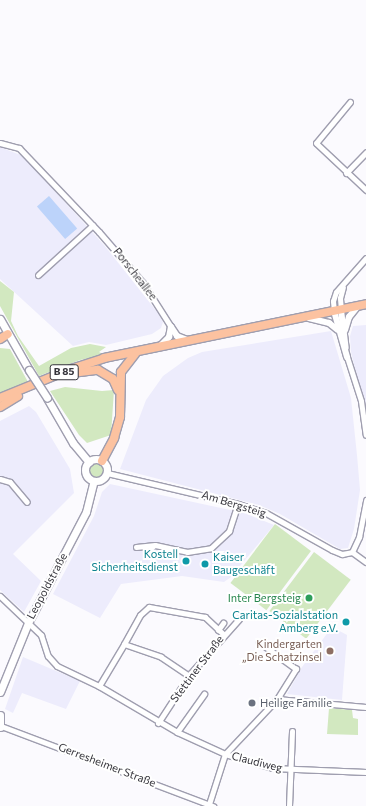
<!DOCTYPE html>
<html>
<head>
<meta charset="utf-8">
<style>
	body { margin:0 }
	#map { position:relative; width:366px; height:806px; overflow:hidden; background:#fbfafe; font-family:Commissioner,sans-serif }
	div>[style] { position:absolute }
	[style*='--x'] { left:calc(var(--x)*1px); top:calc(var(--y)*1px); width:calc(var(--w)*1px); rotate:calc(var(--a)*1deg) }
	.built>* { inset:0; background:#edecfc }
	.green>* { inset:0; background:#d2e8c0; transform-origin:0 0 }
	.round { border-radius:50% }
	.water>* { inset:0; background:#bcd3fa; transform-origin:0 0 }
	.roads { filter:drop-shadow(1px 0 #9f9eaf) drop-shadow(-1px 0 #9f9eaf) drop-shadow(0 1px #9f9eaf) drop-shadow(0 -1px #9f9eaf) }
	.minor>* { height:5px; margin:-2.5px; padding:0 2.5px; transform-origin:2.5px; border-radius:2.5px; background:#fff }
	.tertiary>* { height:6px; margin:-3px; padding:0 3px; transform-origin:3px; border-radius:3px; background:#fff }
	.secondary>* { height:7px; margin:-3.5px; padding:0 3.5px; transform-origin:3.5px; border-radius:3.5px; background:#fff }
	.secondary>.ring { margin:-3.5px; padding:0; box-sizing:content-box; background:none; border:7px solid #fff; border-radius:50% }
	.primary>* { height:8px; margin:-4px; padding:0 4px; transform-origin:4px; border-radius:4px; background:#fcc2a0 }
	.bridges { filter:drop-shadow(1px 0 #9f9eaf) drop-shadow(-1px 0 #9f9eaf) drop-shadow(0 1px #9f9eaf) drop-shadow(0 -1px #9f9eaf) }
	.secondary-bridge>* { height:7px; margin:-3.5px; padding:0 3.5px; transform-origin:3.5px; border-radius:3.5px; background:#fff }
	.dots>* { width:11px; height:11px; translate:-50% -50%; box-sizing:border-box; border:2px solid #fff; border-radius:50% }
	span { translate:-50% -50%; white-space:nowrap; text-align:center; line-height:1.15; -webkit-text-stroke:4px #fff; paint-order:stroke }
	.shield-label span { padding:1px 3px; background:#fff; border:1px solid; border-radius:3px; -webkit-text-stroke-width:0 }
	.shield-label { font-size:10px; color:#35343b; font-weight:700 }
	.street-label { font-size:11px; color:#35343b }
	.culture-label { font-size:11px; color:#0d838f }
	.right { translate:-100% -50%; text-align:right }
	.left { translate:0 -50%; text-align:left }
	.leisure-label { font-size:11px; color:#27864d }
	.education-label { font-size:11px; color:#785e54 }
	.worship-label { font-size:11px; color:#5b616d }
</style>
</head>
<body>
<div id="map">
	<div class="built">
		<i style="clip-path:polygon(0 147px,23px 156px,104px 245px,158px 313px,163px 322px,161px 328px,152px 334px,106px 345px,89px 342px,73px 346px,0 279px)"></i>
		<i style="clip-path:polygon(366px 325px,366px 414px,351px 352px,350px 336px,353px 326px)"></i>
		<i style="clip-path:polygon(331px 331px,351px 398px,357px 455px,360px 490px,354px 529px,348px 548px,340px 549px,280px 514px,259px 505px,120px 469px,146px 400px,163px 376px,188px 358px,202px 352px)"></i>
		<i style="clip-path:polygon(29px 406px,36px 412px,70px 469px,74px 493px,13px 554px,41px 581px,24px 612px,0 590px,0 421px)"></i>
		<i style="clip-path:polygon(110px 484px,244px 513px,274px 525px,231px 577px,224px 582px,182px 576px,121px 584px,100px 618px,53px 594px,94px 516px,102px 492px)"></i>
		<i style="clip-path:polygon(332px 627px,347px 635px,342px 700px,287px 694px,302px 667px)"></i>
		<i style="clip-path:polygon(23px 657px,80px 681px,66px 709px,22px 693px,13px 713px,5px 709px)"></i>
	</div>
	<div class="green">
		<i style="clip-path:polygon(0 281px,14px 292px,11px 321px,18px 336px,39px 366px,71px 348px,90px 344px,106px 347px,99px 352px,105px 355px,80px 360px,39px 376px,0 306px)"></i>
		<i style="clip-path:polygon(0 348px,10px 349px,28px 382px,0 393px)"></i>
		<i style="clip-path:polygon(65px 387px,102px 391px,114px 390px,111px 435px,87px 443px,79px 435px,50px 391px)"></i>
		<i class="round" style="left:88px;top:462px;width:16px;height:16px"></i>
		<i style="left:275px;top:524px;width:45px;height:74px;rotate:37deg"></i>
		<i style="left:314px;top:552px;width:46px;height:74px;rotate:37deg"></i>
		<i style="clip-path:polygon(329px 708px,352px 710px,353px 718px,358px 719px,358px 735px,327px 734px)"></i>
	</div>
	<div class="water">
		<i style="left:49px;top:196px;width:43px;height:16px;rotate:49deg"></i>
	</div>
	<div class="roads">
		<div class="minor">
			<i style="--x:350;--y:102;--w:53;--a:129.7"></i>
			<i style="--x:316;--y:143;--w:69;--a:43.2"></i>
			<i style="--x:0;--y:143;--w:20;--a:15"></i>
			<i style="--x:19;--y:148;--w:116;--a:46.4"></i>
			<i style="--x:99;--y:232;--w:67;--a:49.2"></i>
			<i style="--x:143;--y:283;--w:52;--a:57.5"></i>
			<i style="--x:346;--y:173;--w:29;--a:-46"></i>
			<i style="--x:38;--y:275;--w:74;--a:-42.3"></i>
			<i style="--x:341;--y:310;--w:12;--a:-95"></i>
			<i style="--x:340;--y:298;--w:11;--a:-75"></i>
			<i style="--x:334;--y:311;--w:10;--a:-96"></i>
			<i style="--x:333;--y:301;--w:9;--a:-72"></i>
			<i style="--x:336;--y:292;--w:45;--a:-48.6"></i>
			<i style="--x:347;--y:357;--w:46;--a:72.3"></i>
			<i style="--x:361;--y:401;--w:34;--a:82"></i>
			<i style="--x:107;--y:473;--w:135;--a:13.3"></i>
			<i style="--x:238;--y:504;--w:29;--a:18"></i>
			<i style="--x:266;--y:513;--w:76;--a:29.3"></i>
			<i style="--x:332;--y:550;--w:11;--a:22"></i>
			<i style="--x:342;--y:554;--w:10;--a:-11"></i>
			<i style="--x:0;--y:479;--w:10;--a:17"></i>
			<i style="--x:10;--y:482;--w:26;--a:50"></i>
			<i style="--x:136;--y:547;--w:19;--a:-6"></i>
			<i style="--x:155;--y:545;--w:33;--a:12"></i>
			<i style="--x:187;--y:552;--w:24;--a:-9"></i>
			<i style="--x:211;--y:548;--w:25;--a:-43"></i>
			<i style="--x:229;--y:531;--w:28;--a:-72"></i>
			<i style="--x:352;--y:552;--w:17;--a:-65"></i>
			<i style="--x:359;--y:537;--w:38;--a:-79"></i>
			<i style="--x:352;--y:552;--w:17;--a:36"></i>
			<i style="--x:0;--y:596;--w:57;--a:43.6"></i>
			<i style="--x:41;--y:635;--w:22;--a:72"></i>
			<i style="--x:48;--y:656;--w:13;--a:48"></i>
			<i style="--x:57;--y:666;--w:47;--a:25.5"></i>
			<i style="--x:99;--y:686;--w:91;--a:30.5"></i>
			<i style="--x:177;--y:732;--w:53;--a:24.6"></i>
			<i style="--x:225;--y:754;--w:50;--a:16.3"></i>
			<i style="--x:273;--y:768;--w:93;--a:2.5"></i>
			<i style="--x:218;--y:630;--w:9;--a:-54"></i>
			<i style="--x:124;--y:644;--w:33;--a:-61"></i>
			<i style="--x:140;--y:615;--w:12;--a:-42"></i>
			<i style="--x:149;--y:607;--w:57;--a:10.1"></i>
			<i style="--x:205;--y:617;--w:25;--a:43"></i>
			<i style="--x:99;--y:686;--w:49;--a:-59.2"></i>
			<i style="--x:124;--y:644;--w:39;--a:19"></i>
			<i style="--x:161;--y:657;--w:34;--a:34"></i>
			<i style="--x:277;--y:699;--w:89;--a:5.1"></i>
			<i style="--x:158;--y:723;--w:59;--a:-56.9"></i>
			<i style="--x:190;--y:674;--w:74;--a:-48.3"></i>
			<i style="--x:1;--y:726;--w:227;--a:20.7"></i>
			<i style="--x:177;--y:732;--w:47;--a:-54.6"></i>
			<i style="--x:209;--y:804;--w:52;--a:-72.3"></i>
			<i style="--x:225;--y:754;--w:76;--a:-46.6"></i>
			<i style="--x:277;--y:699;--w:36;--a:-58"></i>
			<i style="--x:296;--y:669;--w:46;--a:-143.9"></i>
			<i style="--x:289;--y:806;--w:75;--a:-87.7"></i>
		</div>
		<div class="tertiary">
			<i style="--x:341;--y:310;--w:38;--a:83"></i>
			<i style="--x:334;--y:311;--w:48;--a:74.2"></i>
			<i style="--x:309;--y:318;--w:21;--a:14"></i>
			<i style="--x:329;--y:323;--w:11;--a:38"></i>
			<i style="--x:171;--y:327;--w:11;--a:56"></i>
			<i style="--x:177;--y:336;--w:11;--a:22"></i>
			<i style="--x:345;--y:330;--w:14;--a:-73"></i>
			<i style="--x:349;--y:317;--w:14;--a:-51"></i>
			<i style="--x:160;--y:346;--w:13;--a:-45"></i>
			<i style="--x:169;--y:337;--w:10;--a:-79"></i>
		</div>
		<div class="secondary">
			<i style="--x:0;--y:319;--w:59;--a:60.4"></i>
			<i style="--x:47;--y:398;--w:52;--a:60"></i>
			<i style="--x:73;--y:443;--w:25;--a:50"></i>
			<i class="ring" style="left:85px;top:459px;width:15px;height:15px"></i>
			<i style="--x:0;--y:692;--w:74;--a:-67.9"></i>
			<i style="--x:28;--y:623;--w:125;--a:-62.4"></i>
			<i style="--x:86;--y:512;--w:32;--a:-76"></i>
			<i style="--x:0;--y:715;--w:12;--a:90"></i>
		</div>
		<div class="primary">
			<i style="--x:0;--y:339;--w:9;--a:-32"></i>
			<i style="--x:72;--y:373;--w:26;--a:-7"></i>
			<i style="--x:98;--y:370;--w:17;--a:31"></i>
			<i style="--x:113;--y:379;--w:12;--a:66"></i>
			<i style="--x:0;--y:398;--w:77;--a:-22.2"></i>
			<i style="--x:71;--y:369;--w:35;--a:-18"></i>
			<i style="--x:104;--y:358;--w:268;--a:-11.6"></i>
			<i style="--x:0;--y:407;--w:21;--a:-31"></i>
			<i style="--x:102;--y:461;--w:26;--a:-62"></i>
			<i style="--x:114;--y:438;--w:22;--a:-74"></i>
			<i style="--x:120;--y:417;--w:45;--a:-88.7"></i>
			<i style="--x:121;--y:372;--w:23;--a:-52"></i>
		</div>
	</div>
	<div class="bridges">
		<div class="secondary-bridge">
			<i style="--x:29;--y:370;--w:33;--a:57"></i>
		</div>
	</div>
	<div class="dots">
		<i style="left:186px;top:561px;background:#0f9aa8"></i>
		<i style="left:205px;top:564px;background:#0f9aa8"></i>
		<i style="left:309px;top:598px;background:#2e9e5b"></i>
		<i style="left:346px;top:622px;background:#0f9aa8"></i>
		<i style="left:330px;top:651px;background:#8d6e63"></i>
		<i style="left:252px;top:703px;background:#6b7280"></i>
	</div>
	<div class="shield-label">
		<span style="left:64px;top:372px">B 85</span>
	</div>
	<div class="street-label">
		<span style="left:135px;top:274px;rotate:52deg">Porscheallee</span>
		<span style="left:234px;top:504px;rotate:17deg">Am Bergsteig</span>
		<span style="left:47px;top:586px;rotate:-62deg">Leopoldstraße</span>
		<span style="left:197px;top:669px;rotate:-53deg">Stettiner Straße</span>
		<span style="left:257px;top:762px;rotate:14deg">Claudiweg</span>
		<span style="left:107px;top:765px;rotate:21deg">Gerresheimer Straße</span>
	</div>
	<div class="culture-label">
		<span class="right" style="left:178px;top:561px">Kostell<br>Sicherheitsdienst</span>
		<span class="left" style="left:213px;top:564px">Kaiser<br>Baugeschäft</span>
		<span class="right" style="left:338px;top:622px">Caritas-Sozialstation<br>Amberg e.V.</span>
	</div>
	<div class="leisure-label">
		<span class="right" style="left:301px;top:598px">Inter Bergsteig</span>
	</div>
	<div class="education-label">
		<span class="right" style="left:322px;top:651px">Kindergarten<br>„Die Schatzinsel</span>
	</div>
	<div class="worship-label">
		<span class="left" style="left:260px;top:703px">Heilige Familie</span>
	</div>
</div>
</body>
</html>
